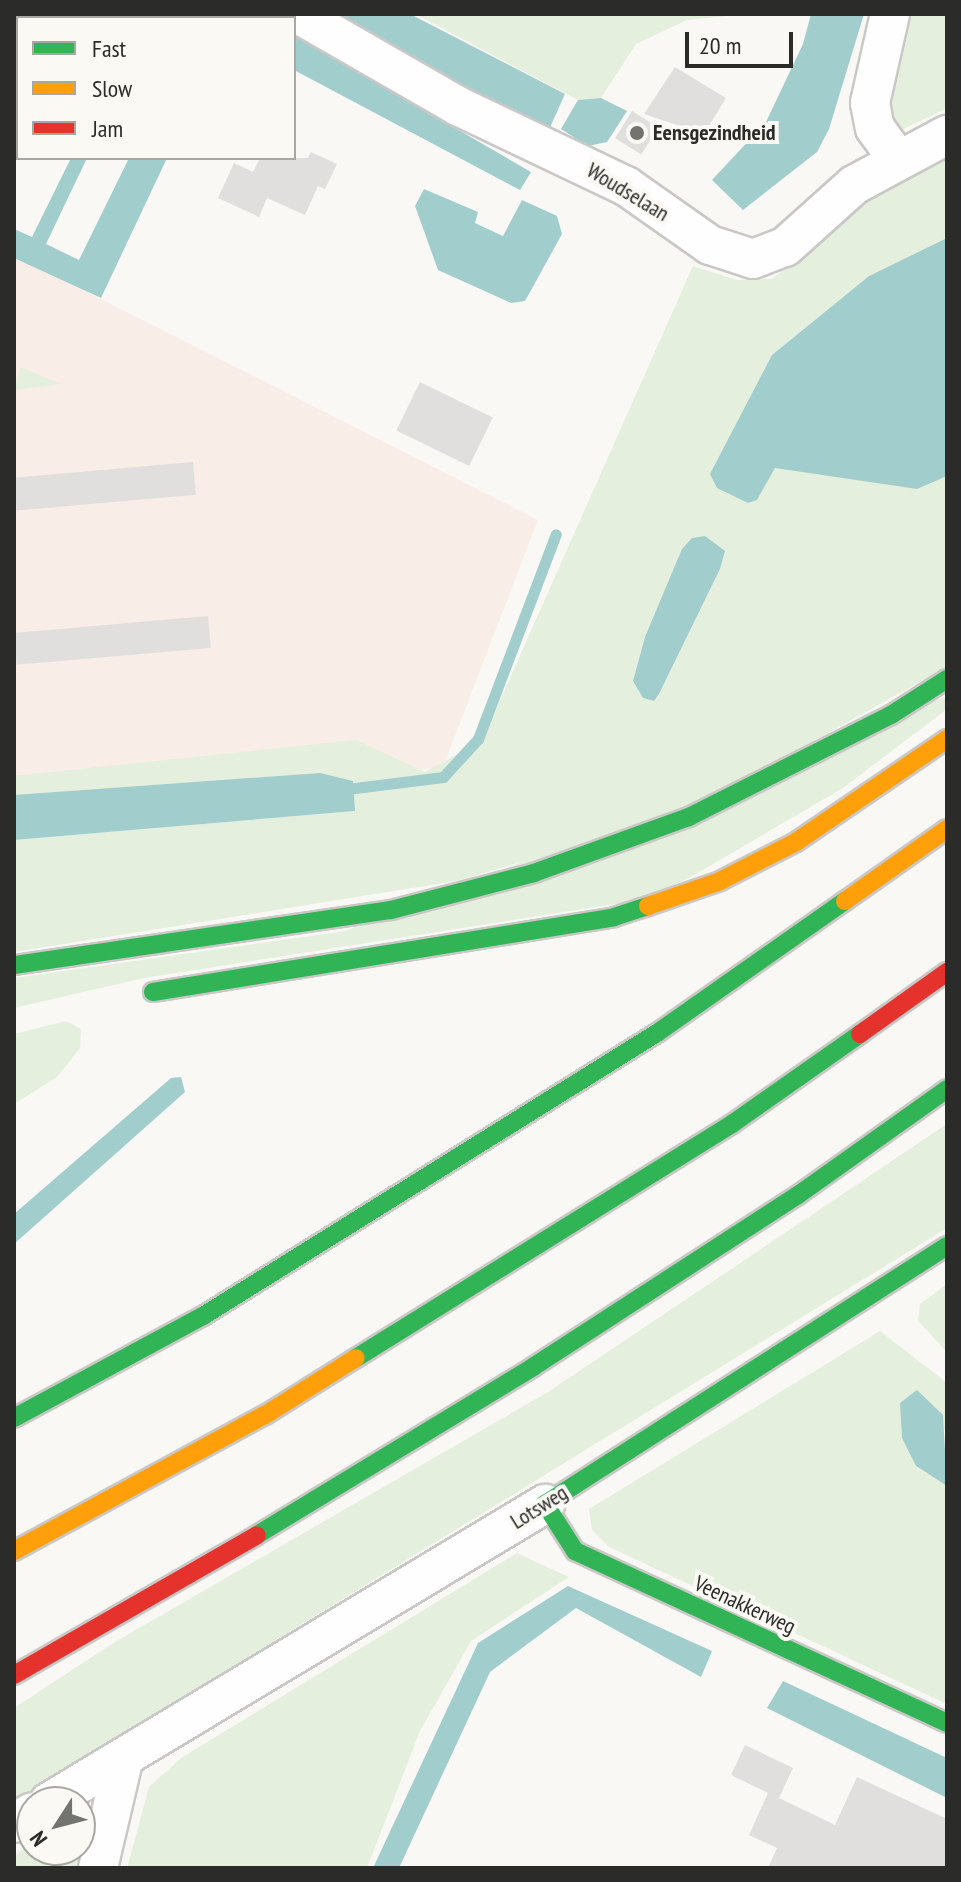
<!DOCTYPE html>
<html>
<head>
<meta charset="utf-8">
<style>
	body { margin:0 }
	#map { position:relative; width:961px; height:1882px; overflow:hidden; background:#f9f8f5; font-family:"PT Sans Narrow",sans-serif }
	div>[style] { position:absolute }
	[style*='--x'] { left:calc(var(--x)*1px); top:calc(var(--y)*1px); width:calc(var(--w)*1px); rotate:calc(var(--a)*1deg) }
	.industrial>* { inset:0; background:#f8ede7 }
	.green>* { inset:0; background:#e5efdd }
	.water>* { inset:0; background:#a2cdcd }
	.stream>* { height:11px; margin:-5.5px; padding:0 5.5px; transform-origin:5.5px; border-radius:5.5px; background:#a2cdcd }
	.building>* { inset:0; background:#e0dfde; transform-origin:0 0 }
	.roads { filter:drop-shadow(2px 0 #c9c8c6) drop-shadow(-2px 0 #c9c8c6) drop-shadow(0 2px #c9c8c6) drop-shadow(0 -2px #c9c8c6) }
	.street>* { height:38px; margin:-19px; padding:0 19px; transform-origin:19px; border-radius:19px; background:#fefefe }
	.fast>* { height:18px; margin:-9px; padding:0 9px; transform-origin:9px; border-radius:9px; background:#30b455 }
	.slow>* { height:18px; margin:-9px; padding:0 9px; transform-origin:9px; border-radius:9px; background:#ff9f0a }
	.jam>* { height:18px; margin:-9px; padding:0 9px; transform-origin:9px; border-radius:9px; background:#e5322d }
	.dots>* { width:22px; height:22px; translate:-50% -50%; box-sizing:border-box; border:4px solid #faf9f4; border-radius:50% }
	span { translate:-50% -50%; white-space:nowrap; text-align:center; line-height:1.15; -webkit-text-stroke:8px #faf9f4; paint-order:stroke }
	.poi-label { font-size:22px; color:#2b2b29; font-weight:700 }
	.left { translate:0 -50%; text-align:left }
	.street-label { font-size:22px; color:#2b2b29 }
	.frame { position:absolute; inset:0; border:16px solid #2b2b29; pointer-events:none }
	.legend { position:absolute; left:16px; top:16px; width:280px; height:144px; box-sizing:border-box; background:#faf9f4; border:2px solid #a7a7a3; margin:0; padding:10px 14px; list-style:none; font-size:24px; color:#2b2b29 }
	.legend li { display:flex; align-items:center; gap:16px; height:40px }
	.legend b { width:40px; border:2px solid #a7a7a3 }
	.north { position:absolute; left:16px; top:1786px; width:80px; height:80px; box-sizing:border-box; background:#faf9f4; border:2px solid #a7a7a3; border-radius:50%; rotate:234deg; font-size:22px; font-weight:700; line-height:32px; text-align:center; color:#2b2b29 }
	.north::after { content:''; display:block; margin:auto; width:28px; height:36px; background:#737370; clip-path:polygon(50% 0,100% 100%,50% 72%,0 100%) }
	.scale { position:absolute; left:685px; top:32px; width:108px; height:36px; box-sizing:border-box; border:4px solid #2b2b29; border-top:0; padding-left:10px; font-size:24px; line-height:28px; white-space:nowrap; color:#2b2b29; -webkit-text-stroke:6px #faf9f4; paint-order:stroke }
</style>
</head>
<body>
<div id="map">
	<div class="industrial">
		<i style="clip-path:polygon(14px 255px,538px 520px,443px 767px,14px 821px)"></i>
	</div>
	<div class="green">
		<i style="clip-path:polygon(14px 14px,122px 14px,18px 18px,18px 67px)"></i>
		<i style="clip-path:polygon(415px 14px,746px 14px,687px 20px,636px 44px,601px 98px,578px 100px)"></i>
		<i style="clip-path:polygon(898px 14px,947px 14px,947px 108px,899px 131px,887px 128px)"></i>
		<i style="clip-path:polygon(evenodd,947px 151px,947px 238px,869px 276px,772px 355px,756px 388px,757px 500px,775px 467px,917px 489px,947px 476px,947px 667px,676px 817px,456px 881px,14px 952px,14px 840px,355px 811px,320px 773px,14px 795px,14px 776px,356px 740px,425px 772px,482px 741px,693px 266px,737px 280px,772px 279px,908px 168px,947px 151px,720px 569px,659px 694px,654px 701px,643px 698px,633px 681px,645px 637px,720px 569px)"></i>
		<i style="clip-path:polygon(21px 367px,60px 384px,14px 390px)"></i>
		<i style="clip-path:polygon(947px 696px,947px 709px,843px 788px,689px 878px,640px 900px,144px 978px,14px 1008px,14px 978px,345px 931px)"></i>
		<i style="clip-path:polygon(66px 1021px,81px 1029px,80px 1048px,57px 1077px,14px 1104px,14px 1034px)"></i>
		<i style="clip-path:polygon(947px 1124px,947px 1228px,14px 1801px,14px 1708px,115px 1642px,548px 1392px)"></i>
		<i style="clip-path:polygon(947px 1284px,947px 1352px,918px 1321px,920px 1304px)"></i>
		<i style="clip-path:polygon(880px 1331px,947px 1383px,947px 1435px,942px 1425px,915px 1466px,947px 1486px,947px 1704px,609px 1547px,592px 1530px,589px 1509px)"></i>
		<i style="clip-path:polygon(517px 1553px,569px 1577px,471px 1641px,420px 1731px,367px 1868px,127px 1868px,149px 1787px,181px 1758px)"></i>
		<i style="clip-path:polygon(80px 1816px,93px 1829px,85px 1868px,14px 1868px,17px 1853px,32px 1844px,32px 1850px,80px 1850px)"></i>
	</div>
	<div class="water">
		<i style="clip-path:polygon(323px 14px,410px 14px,565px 94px,547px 134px)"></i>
		<i style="clip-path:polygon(811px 14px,864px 14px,829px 129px,817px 152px,743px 210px,712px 180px,766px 122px,803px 44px)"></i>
		<i style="clip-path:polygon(294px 35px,531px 172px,520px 190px,294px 70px)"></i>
		<i style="clip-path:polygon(601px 98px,627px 111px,607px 142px,588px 146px,561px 129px,578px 100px)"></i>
		<i style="clip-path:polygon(71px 158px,87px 158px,46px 244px,79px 260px,129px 158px,167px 158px,101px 298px,14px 258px,14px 229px,32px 237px)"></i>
		<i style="clip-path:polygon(424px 189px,478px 212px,475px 223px,503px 236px,522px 200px,557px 216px,562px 234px,525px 301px,511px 303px,438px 270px,415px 206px)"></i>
		<i style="clip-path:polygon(947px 238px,947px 476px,917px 489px,775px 468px,757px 500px,748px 503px,717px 488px,710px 474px,772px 355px,869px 276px)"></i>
		<i style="clip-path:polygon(705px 536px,725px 551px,720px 569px,659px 694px,654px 701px,643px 698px,633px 681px,645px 637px,682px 549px,692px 538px)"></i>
		<i style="clip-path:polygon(320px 773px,353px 781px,355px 811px,14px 840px,14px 795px)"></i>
		<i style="clip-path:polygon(181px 1077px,185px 1092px,14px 1244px,14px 1214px,171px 1078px)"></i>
		<i style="clip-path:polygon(917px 1390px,943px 1415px,947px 1486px,916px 1466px,902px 1438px,900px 1403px)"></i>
		<i style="clip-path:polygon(568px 1586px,712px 1651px,701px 1677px,576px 1608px,490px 1672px,399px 1868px,373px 1868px,478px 1643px)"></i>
		<i style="clip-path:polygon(783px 1681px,947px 1758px,947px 1798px,767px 1708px)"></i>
	</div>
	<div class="stream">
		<i style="--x:339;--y:790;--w:105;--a:-7.1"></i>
		<i style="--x:443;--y:777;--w:52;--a:-47.4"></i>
		<i style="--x:478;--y:739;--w:219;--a:-69.2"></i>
	</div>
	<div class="building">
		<i style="clip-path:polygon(675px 67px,726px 98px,704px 134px,644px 114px)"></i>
		<i style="left:632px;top:111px;width:31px;height:32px;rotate:32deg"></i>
		<i style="clip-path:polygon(311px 152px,337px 164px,325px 189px,318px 186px,305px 215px,267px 198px,259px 217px,218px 198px,234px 163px,253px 172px,260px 158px,308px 158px)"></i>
		<i style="left:420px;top:382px;width:81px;height:54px;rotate:26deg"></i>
		<i style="left:193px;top:462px;width:33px;height:180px;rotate:85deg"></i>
		<i style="left:208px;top:616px;width:32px;height:195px;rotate:85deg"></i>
		<i style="clip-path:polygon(745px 1745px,793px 1768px,779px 1798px,835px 1825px,857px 1777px,947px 1819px,947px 1868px,768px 1868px,777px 1848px,749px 1835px,768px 1793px,731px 1775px)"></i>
	</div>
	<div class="roads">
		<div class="street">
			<i style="--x:298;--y:14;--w:185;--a:29.9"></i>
			<i style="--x:458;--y:106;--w:186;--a:25.5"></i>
			<i style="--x:626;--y:186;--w:103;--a:35.1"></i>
			<i style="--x:710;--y:245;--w:45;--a:18"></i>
			<i style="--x:753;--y:259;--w:34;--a:-21"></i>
			<i style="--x:785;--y:247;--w:93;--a:-41.9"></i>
			<i style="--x:854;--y:185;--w:106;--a:-28.3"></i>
			<i style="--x:890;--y:14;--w:91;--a:102.7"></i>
			<i style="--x:870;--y:103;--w:25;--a:79"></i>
			<i style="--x:875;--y:128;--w:37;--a:54"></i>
			<i style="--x:49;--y:1802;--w:579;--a:-31"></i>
			<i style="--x:14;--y:1823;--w:21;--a:-31"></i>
			<i style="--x:98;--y:1868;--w:114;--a:-76.8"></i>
		</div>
		<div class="fast">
			<i style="--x:14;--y:965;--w:381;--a:-8.3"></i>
			<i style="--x:391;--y:910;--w:148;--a:-14.5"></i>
			<i style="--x:534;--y:873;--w:165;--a:-19.9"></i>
			<i style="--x:689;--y:817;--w:226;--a:-26.8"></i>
			<i style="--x:891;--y:715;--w:67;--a:-32.7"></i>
			<i style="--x:153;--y:992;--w:467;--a:-9.2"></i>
			<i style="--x:614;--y:917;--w:36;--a:-18"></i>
			<i style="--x:947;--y:1246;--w:478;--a:147.3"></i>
			<i style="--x:545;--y:1504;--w:56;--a:57.4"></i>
			<i style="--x:575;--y:1551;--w:410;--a:24.8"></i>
			<i style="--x:356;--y:1358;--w:443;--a:-31.9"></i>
			<i style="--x:732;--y:1124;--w:156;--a:-35.1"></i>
			<i style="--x:14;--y:1418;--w:215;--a:-28.4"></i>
			<i style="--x:203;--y:1316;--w:535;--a:-31.94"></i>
			<i style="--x:657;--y:1033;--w:230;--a:-35.1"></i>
			<i style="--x:257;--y:1535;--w:323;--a:-31.3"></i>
			<i style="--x:533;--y:1367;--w:316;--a:-33"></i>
			<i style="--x:798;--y:1195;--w:183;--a:-35.4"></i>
		</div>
		<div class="slow">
			<i style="--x:845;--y:901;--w:125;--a:-35.2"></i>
			<i style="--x:648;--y:906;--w:76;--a:-19.1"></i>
			<i style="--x:720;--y:881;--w:85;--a:-27.2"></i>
			<i style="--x:796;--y:842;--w:183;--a:-34.3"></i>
			<i style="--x:14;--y:1551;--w:285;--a:-28.5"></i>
			<i style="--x:265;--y:1415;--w:107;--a:-32.1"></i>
		</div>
		<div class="jam">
			<i style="--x:860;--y:1034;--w:107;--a:-35.5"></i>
			<i style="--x:14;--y:1675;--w:280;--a:-29.9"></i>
		</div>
	</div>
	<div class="dots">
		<i style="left:637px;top:133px;background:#737370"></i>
	</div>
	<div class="poi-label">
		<span class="left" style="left:653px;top:133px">Eensgezindheid</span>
	</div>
	<div class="street-label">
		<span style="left:628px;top:192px;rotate:31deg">Woudselaan</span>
		<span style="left:539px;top:1507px;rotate:-32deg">Lotsweg</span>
		<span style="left:745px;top:1605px;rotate:25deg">Veenakkerweg</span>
	</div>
	<div class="frame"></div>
	<ul class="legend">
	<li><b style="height:10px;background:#30b455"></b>Fast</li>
	<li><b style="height:10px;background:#ff9f0a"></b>Slow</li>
	<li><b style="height:10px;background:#e5322d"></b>Jam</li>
	</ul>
	<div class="north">N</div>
	<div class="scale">20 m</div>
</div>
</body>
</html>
